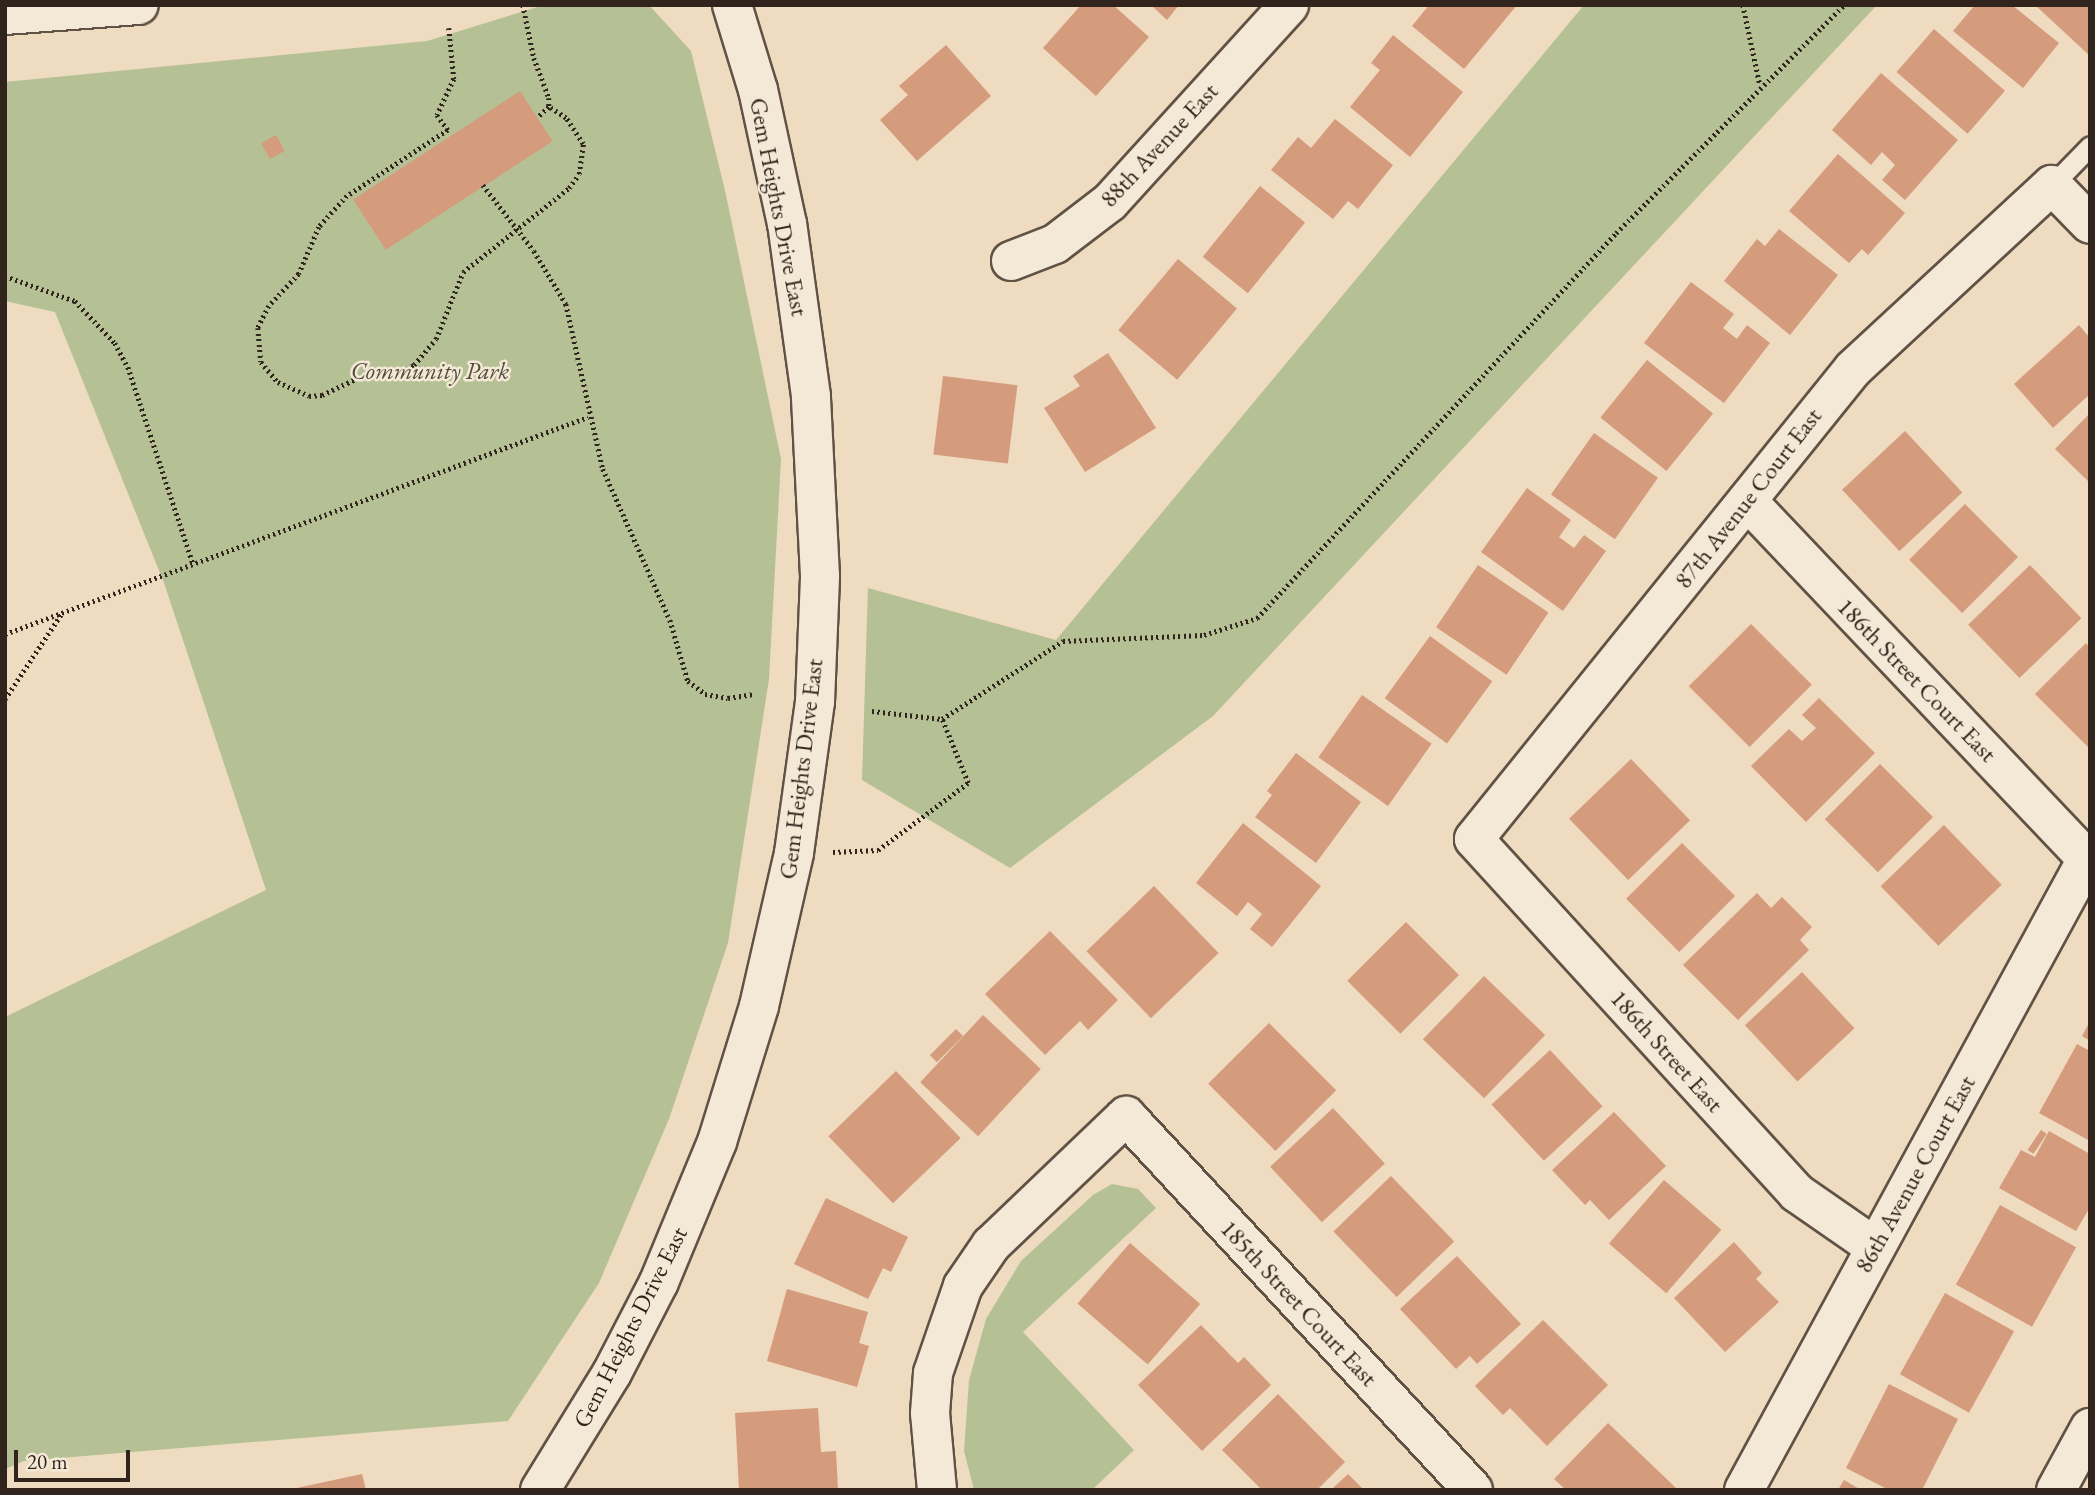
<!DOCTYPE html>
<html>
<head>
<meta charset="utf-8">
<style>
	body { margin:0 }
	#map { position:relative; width:2095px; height:1495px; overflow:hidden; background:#eedbc0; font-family:"EB Garamond",serif }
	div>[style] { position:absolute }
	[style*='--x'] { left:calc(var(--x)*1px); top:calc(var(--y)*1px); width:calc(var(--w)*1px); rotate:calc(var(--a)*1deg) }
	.green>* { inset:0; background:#b5c195 }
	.building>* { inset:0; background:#d59b7d; transform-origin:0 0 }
	.path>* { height:4.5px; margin-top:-2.25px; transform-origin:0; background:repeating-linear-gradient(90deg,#30241c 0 2px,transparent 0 5.5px) }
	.roads { filter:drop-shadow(2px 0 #605245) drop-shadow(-2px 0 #605245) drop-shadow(0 2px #605245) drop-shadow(0 -2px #605245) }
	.service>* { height:19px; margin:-9.5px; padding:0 9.5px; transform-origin:9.5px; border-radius:9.5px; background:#f4e8d6 }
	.minor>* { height:38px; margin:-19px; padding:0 19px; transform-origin:19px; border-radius:19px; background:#f4e8d6 }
	.tertiary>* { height:38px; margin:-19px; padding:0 19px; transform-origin:19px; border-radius:19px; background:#f4e8d6 }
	span { translate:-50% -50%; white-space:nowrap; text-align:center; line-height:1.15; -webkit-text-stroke:5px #f4e8d6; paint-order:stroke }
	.street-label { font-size:24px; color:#30241c }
	.park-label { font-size:24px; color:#514b3a; font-style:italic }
	.frame { position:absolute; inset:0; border:7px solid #30241c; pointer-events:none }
	.scale { position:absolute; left:14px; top:1450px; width:116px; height:32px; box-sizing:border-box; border:4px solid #30241c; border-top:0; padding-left:9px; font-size:21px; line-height:24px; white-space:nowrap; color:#30241c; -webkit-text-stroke:5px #f4e8d6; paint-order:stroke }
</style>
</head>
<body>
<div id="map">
	<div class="green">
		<i style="clip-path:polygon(544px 5px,649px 5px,691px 51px,726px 195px,781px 459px,769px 679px,728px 943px,669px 1119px,599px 1283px,508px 1421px,24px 1461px,5px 1469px,5px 1017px,266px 890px,164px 583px,55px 312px,5px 301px,5px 82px,427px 41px)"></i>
		<i style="clip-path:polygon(1584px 5px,1877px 5px,1213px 716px,1010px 868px,862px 780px,868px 588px,1056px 640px)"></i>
		<i style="clip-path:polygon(1112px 1184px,1138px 1189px,1156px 1208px,1023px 1332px,1134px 1450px,1092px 1490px,974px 1490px,964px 1451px,969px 1380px,986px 1319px,1021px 1261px,1093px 1195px)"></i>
	</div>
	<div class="building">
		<i style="clip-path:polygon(1081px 5px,1113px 5px,1149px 37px,1096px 96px,1043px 48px)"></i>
		<i style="clip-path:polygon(1151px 5px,1179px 5px,1167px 20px)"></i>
		<i style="clip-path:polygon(1429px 5px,1517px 5px,1464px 69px,1412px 26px)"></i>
		<i style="clip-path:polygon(1975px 5px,2012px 5px,2059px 43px,2023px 88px,1953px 31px)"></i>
		<i style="clip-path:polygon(2035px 5px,2090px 5px,2090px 56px)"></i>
		<i style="left:1934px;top:29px;width:94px;height:57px;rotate:41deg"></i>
		<i style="clip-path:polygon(1393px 35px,1463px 92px,1410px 157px,1350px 107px,1380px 70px,1371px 63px)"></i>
		<i style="clip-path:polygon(946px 45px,991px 96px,917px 161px,880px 120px,908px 95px,899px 86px)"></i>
		<i style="clip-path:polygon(1881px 73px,1958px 140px,1905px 200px,1882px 180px,1895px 165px,1882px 152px,1871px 165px,1832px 130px)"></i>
		<i style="left:520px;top:91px;width:60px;height:199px;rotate:57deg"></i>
		<i style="clip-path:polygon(1335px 119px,1393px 165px,1358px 209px,1348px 201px,1333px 219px,1271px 170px,1298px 137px,1311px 148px)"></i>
		<i style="left:276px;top:135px;width:18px;height:17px;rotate:61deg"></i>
		<i style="clip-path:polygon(1838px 154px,1905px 213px,1868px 255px,1862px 249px,1849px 263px,1789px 211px)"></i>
		<i style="left:1260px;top:186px;width:58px;height:91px;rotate:39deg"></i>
		<i style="clip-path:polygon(1779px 229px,1838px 275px,1790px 335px,1724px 281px,1757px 239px,1765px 246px)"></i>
		<i style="left:1178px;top:259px;width:77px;height:93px;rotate:40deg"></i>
		<i style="clip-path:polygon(1691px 282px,1734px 314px,1723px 328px,1737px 339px,1747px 325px,1770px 343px,1724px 403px,1644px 343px)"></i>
		<i style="clip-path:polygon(2079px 325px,2090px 338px,2090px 394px,2053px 428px,2014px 384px)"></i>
		<i style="clip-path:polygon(1108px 353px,1156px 428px,1085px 472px,1044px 408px,1080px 386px,1073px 376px)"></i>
		<i style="left:1647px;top:360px;width:85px;height:74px;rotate:39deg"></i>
		<i style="left:943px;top:376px;width:75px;height:79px;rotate:7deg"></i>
		<i style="clip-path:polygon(2090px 413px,2090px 483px,2055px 449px)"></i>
		<i style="left:1905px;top:431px;width:84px;height:86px;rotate:47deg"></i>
		<i style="left:1594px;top:433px;width:78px;height:75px;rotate:35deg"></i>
		<i style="clip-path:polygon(1527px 488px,1571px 520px,1559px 537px,1574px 548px,1584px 535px,1606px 551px,1563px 611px,1481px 552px)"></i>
		<i style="left:1965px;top:504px;width:75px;height:79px;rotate:45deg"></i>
		<i style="left:1478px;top:565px;width:85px;height:75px;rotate:34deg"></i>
		<i style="left:2030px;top:565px;width:74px;height:86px;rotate:46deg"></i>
		<i style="left:1751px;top:624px;width:86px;height:88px;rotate:45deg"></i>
		<i style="left:1430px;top:636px;width:77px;height:77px;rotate:36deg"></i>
		<i style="clip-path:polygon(2086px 643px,2090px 648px,2090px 749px,2035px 694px)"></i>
		<i style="left:1362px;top:695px;width:85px;height:76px;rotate:35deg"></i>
		<i style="clip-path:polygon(1819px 698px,1875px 753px,1806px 822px,1751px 766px,1789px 729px,1802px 741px,1816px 728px,1802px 715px)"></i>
		<i style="clip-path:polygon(1296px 753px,1361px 802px,1316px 863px,1255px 817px,1272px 795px,1267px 791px)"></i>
		<i style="left:1631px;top:759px;width:85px;height:86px;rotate:46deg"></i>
		<i style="left:1880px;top:764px;width:75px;height:78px;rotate:45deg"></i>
		<i style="clip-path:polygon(1243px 823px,1321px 886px,1272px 947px,1250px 929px,1262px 914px,1248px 902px,1237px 916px,1196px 883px)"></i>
		<i style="left:1944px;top:825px;width:83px;height:88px;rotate:46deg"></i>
		<i style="left:1682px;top:843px;width:75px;height:79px;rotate:45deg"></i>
		<i style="left:1154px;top:886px;width:93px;height:94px;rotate:46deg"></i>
		<i style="clip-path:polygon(1757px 893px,1771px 908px,1782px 897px,1812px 927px,1800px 940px,1809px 950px,1738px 1020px,1683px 965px)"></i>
		<i style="left:1406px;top:922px;width:75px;height:83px;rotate:45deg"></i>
		<i style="clip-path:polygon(1050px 931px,1118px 1000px,1088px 1030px,1080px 1021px,1045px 1055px,985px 994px)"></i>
		<i style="left:1802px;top:972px;width:77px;height:78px;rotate:47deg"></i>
		<i style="left:1484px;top:976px;width:85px;height:88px;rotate:44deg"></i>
		<i style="left:983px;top:1015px;width:79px;height:92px;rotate:43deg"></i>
		<i style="clip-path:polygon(2090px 1021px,2090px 1041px,2082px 1036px)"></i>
		<i style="left:1269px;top:1023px;width:95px;height:86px;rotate:45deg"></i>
		<i style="left:956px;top:1029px;width:10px;height:37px;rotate:45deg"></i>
		<i style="clip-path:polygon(2077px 1044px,2090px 1051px,2090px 1141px,2039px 1113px)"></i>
		<i style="left:1550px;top:1050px;width:77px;height:80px;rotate:47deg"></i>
		<i style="left:896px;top:1071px;width:93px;height:94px;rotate:46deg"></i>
		<i style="left:1333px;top:1108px;width:76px;height:86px;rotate:47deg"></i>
		<i style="clip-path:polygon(1614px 1112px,1666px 1166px,1609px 1220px,1590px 1200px,1585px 1205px,1552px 1170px)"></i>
		<i style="left:2041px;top:1130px;width:7px;height:24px;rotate:34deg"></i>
		<i style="clip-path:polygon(2049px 1131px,2090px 1154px,2090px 1207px,2076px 1231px,1999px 1188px,2021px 1150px,2035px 1157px)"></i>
		<i style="left:1391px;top:1176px;width:91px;height:80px;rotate:46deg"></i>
		<i style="left:1664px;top:1180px;width:76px;height:84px;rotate:41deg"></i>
		<i style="clip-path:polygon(826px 1198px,908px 1237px,891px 1272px,883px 1268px,868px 1299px,794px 1264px)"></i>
		<i style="left:2000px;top:1205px;width:87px;height:91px;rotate:29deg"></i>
		<i style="clip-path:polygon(1734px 1242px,1762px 1273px,1756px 1279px,1779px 1302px,1725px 1352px,1674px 1298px)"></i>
		<i style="left:1130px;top:1243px;width:93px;height:80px;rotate:41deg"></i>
		<i style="clip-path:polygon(1457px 1256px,1521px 1324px,1477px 1364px,1470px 1356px,1456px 1369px,1400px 1309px)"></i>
		<i style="clip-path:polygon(787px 1289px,868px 1312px,859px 1343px,869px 1346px,857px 1387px,767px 1361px)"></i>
		<i style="left:1945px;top:1293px;width:79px;height:93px;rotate:29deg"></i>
		<i style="clip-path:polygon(1543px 1320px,1608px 1385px,1547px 1446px,1510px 1408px,1503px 1415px,1475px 1386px)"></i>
		<i style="clip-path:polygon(1201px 1325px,1238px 1363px,1244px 1357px,1271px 1385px,1202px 1451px,1138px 1385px)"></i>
		<i style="clip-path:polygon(1889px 1384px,1958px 1419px,1922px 1490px,1889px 1490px,1846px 1468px)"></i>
		<i style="clip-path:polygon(1278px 1394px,1345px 1462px,1317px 1490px,1262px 1490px,1222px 1450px)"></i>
		<i style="clip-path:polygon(818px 1408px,821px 1452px,836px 1451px,838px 1490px,739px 1490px,735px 1413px)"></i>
		<i style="clip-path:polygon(1608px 1423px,1676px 1488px,1675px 1490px,1566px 1490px,1554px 1479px)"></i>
		<i style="clip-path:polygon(362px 1474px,366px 1490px,292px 1490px,292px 1489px)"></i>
		<i style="clip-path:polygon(1348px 1474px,1364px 1490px,1331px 1490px)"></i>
		<i style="clip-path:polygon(1844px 1480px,1861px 1490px,1838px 1490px)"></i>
	</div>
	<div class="path">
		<i style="--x:523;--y:5;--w:54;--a:78.3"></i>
		<i style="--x:534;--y:58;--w:43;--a:69.4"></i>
		<i style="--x:549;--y:98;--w:9;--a:90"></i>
		<i style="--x:549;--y:107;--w:16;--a:137"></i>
		<i style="--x:1743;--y:5;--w:82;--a:78"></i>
		<i style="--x:449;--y:28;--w:51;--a:84.4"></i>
		<i style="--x:454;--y:79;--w:40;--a:115"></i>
		<i style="--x:437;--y:115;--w:19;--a:54"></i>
		<i style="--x:448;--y:130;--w:121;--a:146.8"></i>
		<i style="--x:347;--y:196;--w:42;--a:132.1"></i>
		<i style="--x:319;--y:227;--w:51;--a:113.1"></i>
		<i style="--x:299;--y:274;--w:44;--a:133.2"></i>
		<i style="--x:269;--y:306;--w:25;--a:117"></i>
		<i style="--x:258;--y:328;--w:34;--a:85"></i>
		<i style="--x:261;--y:362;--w:26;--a:50"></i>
		<i style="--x:278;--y:382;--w:34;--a:24"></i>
		<i style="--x:309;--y:396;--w:13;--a:-4"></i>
		<i style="--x:322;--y:395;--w:49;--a:-25.5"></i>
		<i style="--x:366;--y:374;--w:36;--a:-3"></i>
		<i style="--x:402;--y:372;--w:14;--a:-30"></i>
		<i style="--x:414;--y:365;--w:34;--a:-50"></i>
		<i style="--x:436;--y:339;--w:72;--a:-68.1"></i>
		<i style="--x:463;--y:272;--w:135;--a:-38.4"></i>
		<i style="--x:569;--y:188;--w:17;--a:-54"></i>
		<i style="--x:579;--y:174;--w:30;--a:-82"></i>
		<i style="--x:583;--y:144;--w:31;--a:-123"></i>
		<i style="--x:566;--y:118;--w:20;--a:-147"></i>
		<i style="--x:483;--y:185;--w:83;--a:52.3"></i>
		<i style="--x:534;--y:251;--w:62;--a:58.9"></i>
		<i style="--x:566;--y:304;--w:169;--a:77.4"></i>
		<i style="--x:603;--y:469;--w:165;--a:66.1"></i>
		<i style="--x:670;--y:620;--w:64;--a:73.6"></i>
		<i style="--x:688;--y:681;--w:21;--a:37"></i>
		<i style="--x:705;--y:694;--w:23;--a:10"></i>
		<i style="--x:728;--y:698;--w:26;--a:-9"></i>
		<i style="--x:5;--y:276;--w:74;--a:19.7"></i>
		<i style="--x:75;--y:301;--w:58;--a:46.4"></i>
		<i style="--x:115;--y:343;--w:27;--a:62"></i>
		<i style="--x:128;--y:367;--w:206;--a:71.7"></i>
		<i style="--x:5;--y:634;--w:622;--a:-20.42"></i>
		<i style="--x:5;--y:699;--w:103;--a:-56.5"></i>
		<i style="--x:872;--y:711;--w:70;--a:6.5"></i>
		<i style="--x:942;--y:719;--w:144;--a:-32.8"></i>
		<i style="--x:1063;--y:641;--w:141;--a:-2.4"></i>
		<i style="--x:1204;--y:635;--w:56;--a:-17.8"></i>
		<i style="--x:1257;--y:618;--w:526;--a:-47"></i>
		<i style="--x:1616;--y:233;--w:322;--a:-45"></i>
		<i style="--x:833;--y:852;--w:45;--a:-2.5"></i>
		<i style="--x:878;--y:850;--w:112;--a:-36.7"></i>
		<i style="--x:968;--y:783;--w:69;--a:-112.1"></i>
	</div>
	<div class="roads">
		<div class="service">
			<i style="--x:2052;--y:185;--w:54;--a:-45.7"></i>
		</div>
		<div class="minor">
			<i style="--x:5;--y:15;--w:134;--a:-4.3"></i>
			<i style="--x:1011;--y:261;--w:47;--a:-21.1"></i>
			<i style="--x:1055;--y:244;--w:69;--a:-37.4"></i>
			<i style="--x:1110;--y:202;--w:266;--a:-47.7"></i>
			<i style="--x:1875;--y:1247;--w:95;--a:-145.3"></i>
			<i style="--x:1797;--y:1193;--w:479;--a:-132.4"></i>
			<i style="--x:1474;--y:839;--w:604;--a:-51.12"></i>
			<i style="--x:1853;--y:369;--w:271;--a:-42.8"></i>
			<i style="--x:2052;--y:185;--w:54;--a:45.7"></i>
			<i style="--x:937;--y:1490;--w:77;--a:-95.2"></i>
			<i style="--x:930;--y:1413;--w:40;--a:-85.7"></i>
			<i style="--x:933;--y:1373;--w:92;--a:-71"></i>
			<i style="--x:963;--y:1286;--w:50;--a:-55.7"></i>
			<i style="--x:991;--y:1245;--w:187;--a:-43.7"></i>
			<i style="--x:1126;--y:1116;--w:510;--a:47.14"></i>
			<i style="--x:1744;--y:1490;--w:718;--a:-61.47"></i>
			<i style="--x:2087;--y:859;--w:494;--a:-133.5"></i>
		</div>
		<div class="tertiary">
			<i style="--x:540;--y:1490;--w:137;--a:-58.4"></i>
			<i style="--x:612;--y:1373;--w:102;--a:-62.7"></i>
			<i style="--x:659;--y:1282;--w:152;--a:-67.5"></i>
			<i style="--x:717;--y:1142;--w:142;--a:-72.8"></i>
			<i style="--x:759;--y:1006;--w:157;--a:-77.1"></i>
			<i style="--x:794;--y:853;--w:152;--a:-82.1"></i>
			<i style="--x:815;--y:702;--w:126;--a:-87.7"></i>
			<i style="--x:820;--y:576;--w:180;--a:-92.9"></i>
			<i style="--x:811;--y:396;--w:174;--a:-97.9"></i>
			<i style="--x:787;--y:224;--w:137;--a:-102.2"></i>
			<i style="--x:758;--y:90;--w:89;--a:-107"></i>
			<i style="--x:2056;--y:1490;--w:71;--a:-61.3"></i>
		</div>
	</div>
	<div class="street-label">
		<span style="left:1159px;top:145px;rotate:-47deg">88th Avenue East</span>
		<span style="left:779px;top:207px;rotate:79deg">Gem Heights Drive East</span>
		<span style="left:1748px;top:498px;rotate:-52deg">87th Avenue Court East</span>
		<span style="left:1917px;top:680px;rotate:46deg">186th Street Court East</span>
		<span style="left:801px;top:769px;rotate:-83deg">Gem Heights Drive East</span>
		<span style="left:1667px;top:1051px;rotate:48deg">186th Street East</span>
		<span style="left:1915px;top:1174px;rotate:-61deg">86th Avenue Court East</span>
		<span style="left:1299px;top:1303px;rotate:47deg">185th Street Court East</span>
		<span style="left:630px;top:1327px;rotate:-63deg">Gem Heights Drive East</span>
	</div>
	<div class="park-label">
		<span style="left:430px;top:371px">Community Park</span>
	</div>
	<div class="frame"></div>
	<div class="scale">20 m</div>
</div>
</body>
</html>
